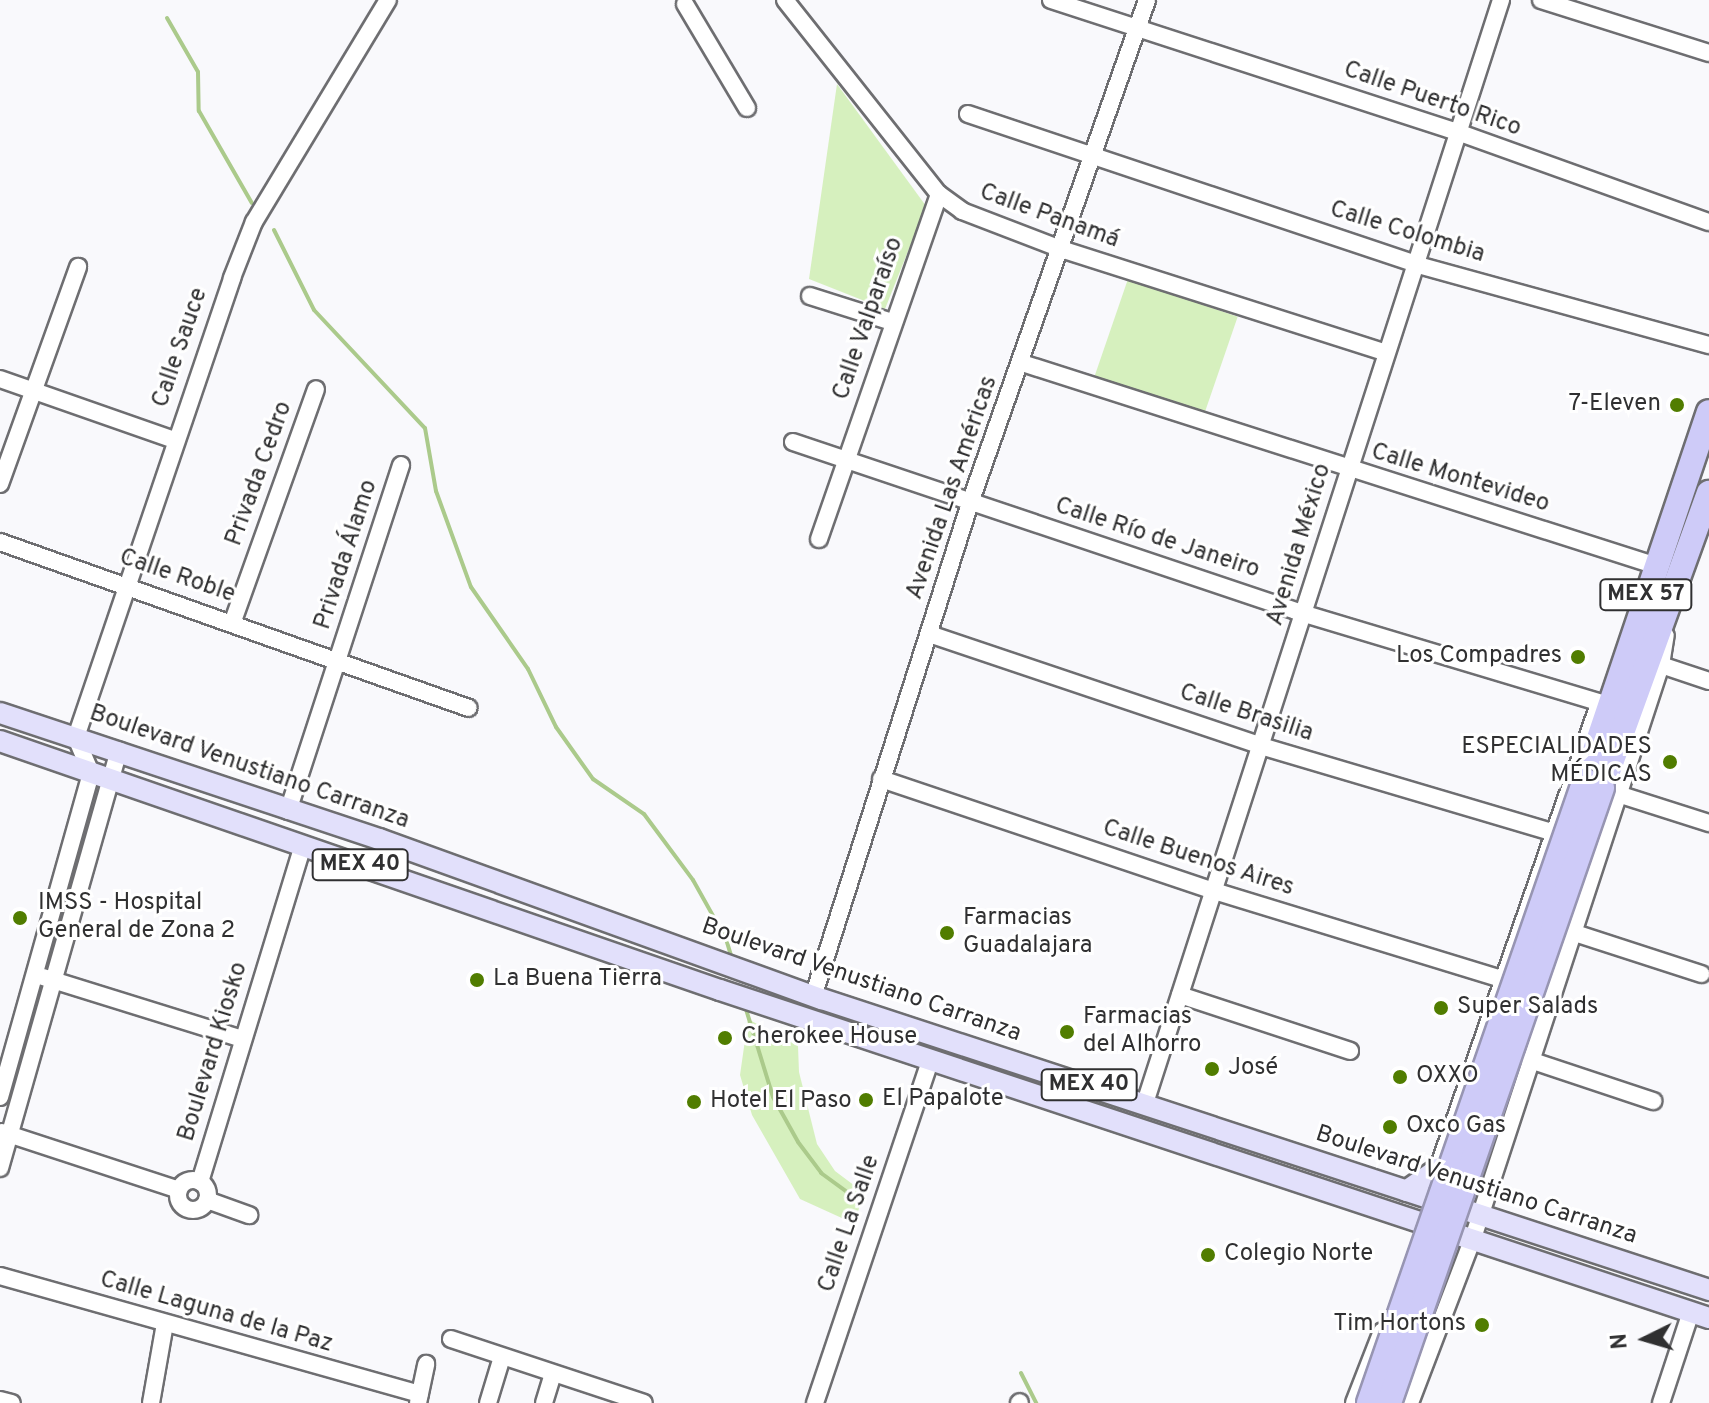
<!DOCTYPE html>
<html>
<head>
<meta charset="utf-8">
<style>
	body { margin:0 }
	#map { position:relative; width:1709px; height:1403px; overflow:hidden; background:#f9f9fc; font-family:Overpass,sans-serif }
	div>[style] { position:absolute }
	[style*='--x'] { left:calc(var(--x)*1px); top:calc(var(--y)*1px); width:calc(var(--w)*1px); rotate:calc(var(--a)*1deg) }
	.green>* { inset:0; background:#d6f0be; transform-origin:0 0 }
	.stream>* { height:4px; margin:-2px; padding:0 2px; transform-origin:2px; border-radius:2px; background:#abca8b }
	.roads { filter:drop-shadow(2px 0 #6e6e71) drop-shadow(-2px 0 #6e6e71) drop-shadow(0 2px #6e6e71) drop-shadow(0 -2px #6e6e71) }
	.minor>* { height:16px; margin:-8px; padding:0 8px; transform-origin:8px; border-radius:8px; background:#fff }
	.minor>.ring { margin:-8px; padding:0; box-sizing:content-box; background:none; border:16px solid #fff; border-radius:50% }
	.major>* { height:20px; margin:-10px; padding:0 10px; transform-origin:10px; border-radius:10px; background:#e2e0fb }
	.highway>* { height:24px; margin:-12px; padding:0 12px; transform-origin:12px; border-radius:12px; background:#cecbf8 }
	.bridges { filter:drop-shadow(2px 0 #9795b2) drop-shadow(-2px 0 #9795b2) drop-shadow(0 2px #9795b2) drop-shadow(0 -2px #9795b2) }
	.highway-bridge>* { height:24px; margin:-12px; padding:0 12px; transform-origin:12px; border-radius:12px; background:#cecbf8 }
	.dots>* { width:22px; height:22px; translate:-50% -50%; box-sizing:border-box; border:4px solid #fff; border-radius:50% }
	span { translate:-50% -50%; white-space:nowrap; text-align:center; line-height:1.15; -webkit-text-stroke:6px #fff; paint-order:stroke }
	.shield-label span { padding:2px 6px; background:#fff; border:2px solid; border-radius:6px; -webkit-text-stroke-width:0 }
	.shield-label { font-size:22px; color:#303031; font-weight:700 }
	.street-label { font-size:24px; color:#303031 }
	.poi-label { font-size:24px; color:#303031 }
	.right { translate:-100% -50%; text-align:right }
	.left { translate:0 -50%; text-align:left }
	.north { position:absolute; left:1605px; top:1299px; width:80px; height:80px; -webkit-text-stroke:6px #fff; paint-order:stroke; rotate:265deg; font-size:22px; font-weight:700; line-height:32px; text-align:center; color:#303031 }
	.north::after { content:''; display:block; margin:auto; width:28px; height:36px; background:#303031; clip-path:polygon(50% 0,100% 100%,50% 72%,0 100%) }
</style>
</head>
<body>
<div id="map">
	<div class="green">
		<i style="clip-path:polygon(837px 84px,926px 206px,885px 309px,809px 279px)"></i>
		<i style="left:1128px;top:279px;width:116px;height:103px;rotate:19deg"></i>
		<i style="clip-path:polygon(748px 1019px,798px 1046px,799px 1072px,817px 1144px,835px 1171px,863px 1192px,855px 1224px,800px 1199px,752px 1115px,740px 1075px)"></i>
	</div>
	<div class="stream">
		<i style="--x:167;--y:18;--w:62;--a:60.1"></i>
		<i style="--x:198;--y:72;--w:39;--a:89"></i>
		<i style="--x:199;--y:111;--w:106;--a:60.1"></i>
		<i style="--x:274;--y:230;--w:89;--a:63.4"></i>
		<i style="--x:314;--y:310;--w:162;--a:46.8"></i>
		<i style="--x:425;--y:428;--w:64;--a:80.1"></i>
		<i style="--x:436;--y:491;--w:102;--a:70"></i>
		<i style="--x:471;--y:587;--w:100;--a:55.2"></i>
		<i style="--x:528;--y:669;--w:64;--a:64.2"></i>
		<i style="--x:556;--y:727;--w:64;--a:54.6"></i>
		<i style="--x:593;--y:779;--w:62;--a:34.5"></i>
		<i style="--x:644;--y:814;--w:82;--a:53.4"></i>
		<i style="--x:693;--y:880;--w:68;--a:60.8"></i>
		<i style="--x:726;--y:939;--w:21;--a:73"></i>
		<i style="--x:745;--y:1006;--w:95;--a:72.9"></i>
		<i style="--x:773;--y:1097;--w:51;--a:60.9"></i>
		<i style="--x:798;--y:1142;--w:39;--a:53"></i>
		<i style="--x:821;--y:1173;--w:41;--a:36"></i>
		<i style="--x:1021;--y:1373;--w:34;--a:63"></i>
	</div>
	<div class="roads">
		<div class="minor">
			<i style="--x:785;--y:0;--w:248;--a:51.6"></i>
			<i style="--x:939;--y:194;--w:29;--a:36"></i>
			<i style="--x:962;--y:211;--w:106;--a:21"></i>
			<i style="--x:1061;--y:249;--w:339;--a:17.7"></i>
			<i style="--x:1051;--y:0;--w:430;--a:18"></i>
			<i style="--x:1460;--y:133;--w:264;--a:19.7"></i>
			<i style="--x:1541;--y:0;--w:176;--a:17.5"></i>
			<i style="--x:685;--y:4;--w:121;--a:59.2"></i>
			<i style="--x:968;--y:114;--w:475;--a:18.5"></i>
			<i style="--x:1418;--y:265;--w:302;--a:15.4"></i>
			<i style="--x:810;--y:296;--w:86;--a:17.6"></i>
			<i style="--x:1022;--y:363;--w:667;--a:17.73"></i>
			<i style="--x:0;--y:379;--w:184;--a:19.3"></i>
			<i style="--x:793;--y:442;--w:540;--a:18.57"></i>
			<i style="--x:1305;--y:614;--w:307;--a:16.7"></i>
			<i style="--x:0;--y:484;--w:231;--a:-70.2"></i>
			<i style="--x:819;--y:539;--w:365;--a:-70.8"></i>
			<i style="--x:0;--y:542;--w:497;--a:19.5"></i>
			<i style="--x:233;--y:621;--w:246;--a:-70.3"></i>
			<i style="--x:929;--y:634;--w:350;--a:18.6"></i>
			<i style="--x:1261;--y:746;--w:302;--a:16.5"></i>
			<i style="--x:1661;--y:665;--w:51;--a:18.4"></i>
			<i style="--x:881;--y:779;--w:351;--a:18.6"></i>
			<i style="--x:1214;--y:891;--w:300;--a:17"></i>
			<i style="--x:1618;--y:794;--w:96;--a:17.7"></i>
			<i style="--x:288;--y:811;--w:364;--a:-71.9"></i>
			<i style="--x:1572;--y:932;--w:136;--a:18"></i>
			<i style="--x:43;--y:977;--w:208;--a:17.3"></i>
			<i style="--x:814;--y:994;--w:515;--a:-72.37"></i>
			<i style="--x:970;--y:503;--w:533;--a:-70.61"></i>
			<i style="--x:1180;--y:995;--w:179;--a:18.2"></i>
			<i style="--x:1530;--y:1060;--w:130;--a:18.4"></i>
			<i style="--x:0;--y:1097;--w:337;--a:-74.3"></i>
			<i style="--x:91;--y:773;--w:39;--a:-113"></i>
			<i style="--x:76;--y:737;--w:485;--a:-71.2"></i>
			<i style="--x:232;--y:278;--w:60;--a:-68.6"></i>
			<i style="--x:254;--y:222;--w:259;--a:-58.9"></i>
			<i style="--x:1145;--y:1103;--w:1159;--a:-72.11"></i>
			<i style="--x:2;--y:1132;--w:186;--a:18.1"></i>
			<i style="--x:0;--y:1168;--w:434;--a:-74.1"></i>
			<i style="--x:1435;--y:1177;--w:501;--a:-70.88"></i>
			<i class="ring" style="left:178px;top:1180px;width:14px;height:14px"></i>
			<i style="--x:200;--y:1182;--w:351;--a:-73"></i>
			<i style="--x:207;--y:1200;--w:45;--a:19.7"></i>
			<i style="--x:0;--y:1276;--w:436;--a:15.7"></i>
			<i style="--x:451;--y:1339;--w:203;--a:18.3"></i>
			<i style="--x:0;--y:1400;--w:12;--a:14"></i>
			<i style="--x:151;--y:1403;--w:80;--a:-80"></i>
			<i style="--x:418;--y:1403;--w:40;--a:-78"></i>
			<i style="--x:488;--y:1403;--w:48;--a:-73.1"></i>
			<i style="--x:544;--y:1403;--w:30;--a:-73"></i>
			<i style="--x:815;--y:1403;--w:363;--a:-71.4"></i>
			<i style="--x:1019;--y:1403;--w:1;--a:-45"></i>
			<i style="--x:1354;--y:1403;--w:77;--a:-68.7"></i>
			<i style="--x:1410;--y:1403;--w:177;--a:-69.1"></i>
			<i style="--x:1473;--y:1238;--w:603;--a:-71.84"></i>
			<i style="--x:1661;--y:665;--w:30;--a:-81"></i>
			<i style="--x:1661;--y:1403;--w:96;--a:-71.8"></i>
		</div>
		<div class="major">
			<i style="--x:0;--y:713;--w:399;--a:18.4"></i>
			<i style="--x:379;--y:839;--w:471;--a:19.9"></i>
			<i style="--x:822;--y:999;--w:934;--a:18.16"></i>
			<i style="--x:0;--y:741;--w:762;--a:19.08"></i>
			<i style="--x:720;--y:990;--w:1042;--a:18.35"></i>
			<i style="--x:1406;--y:1191;--w:39;--a:-35"></i>
		</div>
		<div class="highway">
			<i style="--x:1585;--y:780;--w:388;--a:-71.4"></i>
			<i style="--x:1602;--y:788;--w:314;--a:-70.1"></i>
		</div>
	</div>
	<div class="bridges">
		<div class="highway-bridge">
			<i style="--x:1369;--y:1403;--w:659;--a:-70.88"></i>
			<i style="--x:1389;--y:1403;--w:651;--a:-70.9"></i>
		</div>
	</div>
	<div class="dots">
		<i style="left:1677px;top:405px;background:#517d00"></i>
		<i style="left:1578px;top:657px;background:#517d00"></i>
		<i style="left:1670px;top:762px;background:#517d00"></i>
		<i style="left:20px;top:918px;background:#517d00"></i>
		<i style="left:947px;top:933px;background:#517d00"></i>
		<i style="left:477px;top:980px;background:#517d00"></i>
		<i style="left:1441px;top:1008px;background:#517d00"></i>
		<i style="left:1067px;top:1032px;background:#517d00"></i>
		<i style="left:725px;top:1038px;background:#517d00"></i>
		<i style="left:1212px;top:1069px;background:#517d00"></i>
		<i style="left:1400px;top:1077px;background:#517d00"></i>
		<i style="left:866px;top:1100px;background:#517d00"></i>
		<i style="left:694px;top:1102px;background:#517d00"></i>
		<i style="left:1390px;top:1127px;background:#517d00"></i>
		<i style="left:1208px;top:1255px;background:#517d00"></i>
		<i style="left:1482px;top:1325px;background:#517d00"></i>
	</div>
	<div class="shield-label">
		<span style="left:1646px;top:595px">MEX 57</span>
		<span style="left:360px;top:865px">MEX 40</span>
		<span style="left:1089px;top:1085px">MEX 40</span>
	</div>
	<div class="street-label">
		<span style="left:1432px;top:100px;rotate:19deg">Calle Puerto Rico</span>
		<span style="left:1049px;top:217px;rotate:20deg">Calle Panamá</span>
		<span style="left:1407px;top:233px;rotate:17deg">Calle Colombia</span>
		<span style="left:869px;top:319px;rotate:-71deg">Calle Valparaíso</span>
		<span style="left:181px;top:348px;rotate:-71deg">Calle Sauce</span>
		<span style="left:260px;top:474px;rotate:-70deg">Privada Cedro</span>
		<span style="left:1460px;top:479px;rotate:17deg">Calle Montevideo</span>
		<span style="left:953px;top:488px;rotate:-71deg">Avenida Las Américas</span>
		<span style="left:1157px;top:539px;rotate:18deg">Calle Río de Janeiro</span>
		<span style="left:1300px;top:545px;rotate:-73deg">Avenida México</span>
		<span style="left:347px;top:555px;rotate:-72deg">Privada Álamo</span>
		<span style="left:177px;top:577px;rotate:19deg">Calle Roble</span>
		<span style="left:1246px;top:714px;rotate:18deg">Calle Brasilia</span>
		<span style="left:249px;top:768px;rotate:19deg">Boulevard Venustiano Carranza</span>
		<span style="left:1198px;top:859px;rotate:18deg">Calle Buenos Aires</span>
		<span style="left:861px;top:981px;rotate:19deg">Boulevard Venustiano Carranza</span>
		<span style="left:214px;top:1052px;rotate:-73deg">Boulevard Kiosko</span>
		<span style="left:1476px;top:1186px;rotate:18deg">Boulevard Venustiano Carranza</span>
		<span style="left:850px;top:1224px;rotate:-71deg">Calle La Salle</span>
		<span style="left:216px;top:1313px;rotate:16deg">Calle Laguna de la Paz</span>
	</div>
	<div class="poi-label">
		<span class="right" style="left:1661px;top:405px">7-Eleven</span>
		<span class="right" style="left:1562px;top:657px">Los Compadres</span>
		<span class="right" style="left:1652px;top:762px">ESPECIALIDADES<br>MÉDICAS</span>
		<span class="left" style="left:38px;top:918px">IMSS - Hospital<br>General de Zona 2</span>
		<span class="left" style="left:963px;top:933px">Farmacias<br>Guadalajara</span>
		<span class="left" style="left:493px;top:980px">La Buena Tierra</span>
		<span class="left" style="left:1457px;top:1008px">Super Salads</span>
		<span class="left" style="left:1083px;top:1032px">Farmacias<br>del Alhorro</span>
		<span class="left" style="left:741px;top:1038px">Cherokee House</span>
		<span class="left" style="left:1228px;top:1069px">José</span>
		<span class="left" style="left:1416px;top:1077px">OXXO</span>
		<span class="left" style="left:882px;top:1100px">El Papalote</span>
		<span class="left" style="left:710px;top:1102px">Hotel El Paso</span>
		<span class="left" style="left:1406px;top:1127px">Oxco Gas</span>
		<span class="left" style="left:1224px;top:1255px">Colegio Norte</span>
		<span class="right" style="left:1466px;top:1325px">Tim Hortons</span>
	</div>
	<div class="north">N</div>
</div>
</body>
</html>
